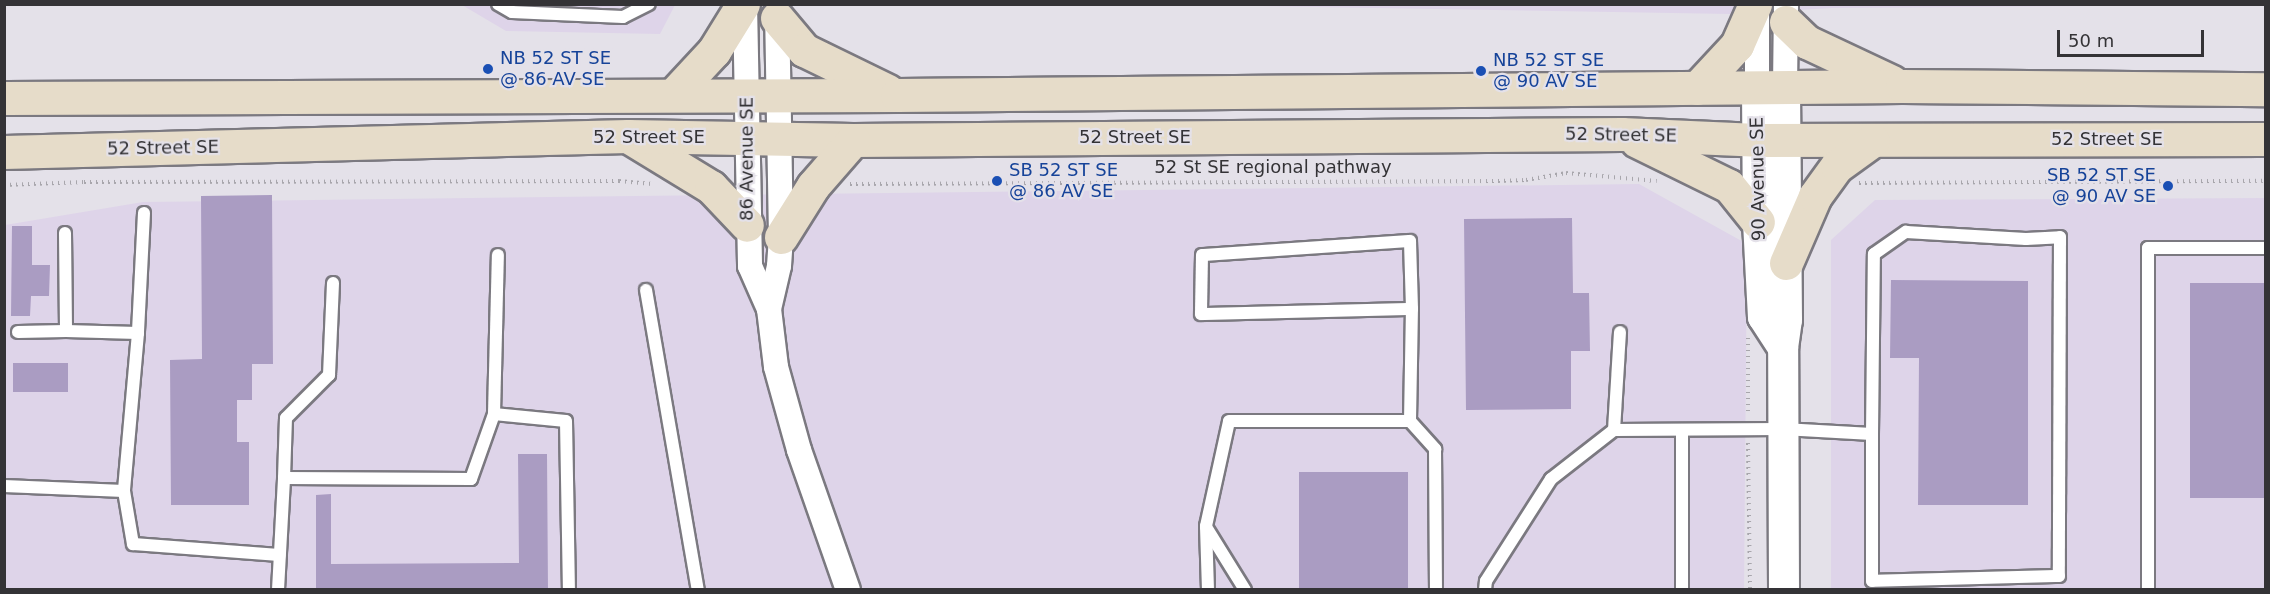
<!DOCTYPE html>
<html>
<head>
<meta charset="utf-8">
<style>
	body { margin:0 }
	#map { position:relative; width:2270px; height:594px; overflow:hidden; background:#e4e1e9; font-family:"DejaVu Sans",sans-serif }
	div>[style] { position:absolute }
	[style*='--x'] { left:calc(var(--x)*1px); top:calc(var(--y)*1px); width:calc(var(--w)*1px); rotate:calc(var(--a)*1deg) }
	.industrial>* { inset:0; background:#ded4e9 }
	.building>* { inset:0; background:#aa9cc2; transform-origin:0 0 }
	.path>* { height:4px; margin-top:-2px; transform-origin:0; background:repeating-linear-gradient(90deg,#a8a6ac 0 1.5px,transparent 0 6px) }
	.roads { filter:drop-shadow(2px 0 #7b7980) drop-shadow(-2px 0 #7b7980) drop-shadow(0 2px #7b7980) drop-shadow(0 -2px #7b7980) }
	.service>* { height:12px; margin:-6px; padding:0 6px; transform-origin:6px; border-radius:6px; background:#fff }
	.minor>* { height:24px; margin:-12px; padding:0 12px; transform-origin:12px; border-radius:12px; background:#fff }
	.tertiary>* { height:30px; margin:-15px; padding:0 15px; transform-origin:15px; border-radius:15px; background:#fff }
	.secondary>* { height:33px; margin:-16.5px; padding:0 16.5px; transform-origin:16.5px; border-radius:16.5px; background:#e6dcc9 }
	.dots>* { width:16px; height:16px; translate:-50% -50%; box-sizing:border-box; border:3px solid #e4e1e9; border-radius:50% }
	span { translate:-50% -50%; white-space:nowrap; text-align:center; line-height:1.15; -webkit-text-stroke:4.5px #e4e1e9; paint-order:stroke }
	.transit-label { font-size:18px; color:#164399 }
	.left { translate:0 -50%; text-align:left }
	.right { translate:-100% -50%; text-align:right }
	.street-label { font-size:18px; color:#343336 }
	.frame { position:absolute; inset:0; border:6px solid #343336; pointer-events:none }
	.scale { position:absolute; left:2057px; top:30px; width:147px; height:27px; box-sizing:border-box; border:3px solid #343336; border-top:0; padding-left:8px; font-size:18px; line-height:21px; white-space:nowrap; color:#343336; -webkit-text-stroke:4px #e4e1e9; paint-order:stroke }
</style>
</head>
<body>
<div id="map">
	<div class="industrial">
		<i style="clip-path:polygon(462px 5px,675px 5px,660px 34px,506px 31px)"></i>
		<i style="clip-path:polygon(1202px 5px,2215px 5px,1832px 8px,1731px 14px)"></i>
		<i style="clip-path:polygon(1639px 184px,1747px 244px,1744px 589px,5px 590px,5px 225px,143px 202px)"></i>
		<i style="clip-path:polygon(2265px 198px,2265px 589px,1831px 589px,1831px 240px,1875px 200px)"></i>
	</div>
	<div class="building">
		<i style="clip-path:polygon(272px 195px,273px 364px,252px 364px,252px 400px,237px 400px,237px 442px,249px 442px,249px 505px,171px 505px,170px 360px,202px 359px,201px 196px)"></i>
		<i style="clip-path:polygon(1572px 218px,1573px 293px,1589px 293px,1590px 351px,1571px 351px,1571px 409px,1466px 410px,1464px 219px)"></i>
		<i style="clip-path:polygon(12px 226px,32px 226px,32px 265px,50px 265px,49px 296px,31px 296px,30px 316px,11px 316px)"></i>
		<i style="clip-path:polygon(1891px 280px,2028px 281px,2028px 505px,1918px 505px,1919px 358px,1890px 358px)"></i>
		<i style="left:2190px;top:283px;width:75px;height:215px"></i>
		<i style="left:68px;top:363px;width:29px;height:55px;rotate:90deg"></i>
		<i style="clip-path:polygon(518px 454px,547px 454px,548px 590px,316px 590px,316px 495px,331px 494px,331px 564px,519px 563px)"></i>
		<i style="left:1299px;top:472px;width:109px;height:118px"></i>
	</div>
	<div class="path">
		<i style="--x:1859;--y:183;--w:407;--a:-0.3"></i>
		<i style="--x:850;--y:184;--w:648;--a:-0.27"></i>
		<i style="--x:1498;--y:181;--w:28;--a:-2"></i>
		<i style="--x:1526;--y:180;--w:41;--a:-9.9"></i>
		<i style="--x:1566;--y:173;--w:91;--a:5"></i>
		<i style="--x:4;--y:185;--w:80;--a:-2.1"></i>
		<i style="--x:84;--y:182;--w:535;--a:-0.11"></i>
		<i style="--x:619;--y:181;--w:36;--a:5"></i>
		<i style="--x:1748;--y:338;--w:77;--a:90"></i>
		<i style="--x:1748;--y:443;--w:147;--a:89.2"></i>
	</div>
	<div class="roads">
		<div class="service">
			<i style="--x:498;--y:4;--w:16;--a:30"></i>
			<i style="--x:512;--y:12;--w:111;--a:2.6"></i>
			<i style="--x:623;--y:17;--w:29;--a:-27"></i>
			<i style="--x:144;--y:213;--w:120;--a:92.9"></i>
			<i style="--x:138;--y:333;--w:159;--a:95.1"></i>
			<i style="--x:124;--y:491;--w:54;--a:80.4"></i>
			<i style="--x:133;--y:544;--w:147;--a:4.3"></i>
			<i style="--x:65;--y:233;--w:98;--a:89.4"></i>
			<i style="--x:66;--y:331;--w:72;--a:1.6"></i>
			<i style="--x:646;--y:290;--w:304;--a:80.2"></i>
			<i style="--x:18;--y:332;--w:48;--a:-1.2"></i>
			<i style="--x:494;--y:414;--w:159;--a:-88.6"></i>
			<i style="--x:1410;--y:421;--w:112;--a:-89"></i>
			<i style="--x:1412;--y:309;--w:68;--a:-91.7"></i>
			<i style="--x:1410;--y:241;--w:208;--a:176.1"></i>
			<i style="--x:1202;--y:255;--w:59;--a:91"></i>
			<i style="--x:1201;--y:314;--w:211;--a:-1.4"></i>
			<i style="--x:1614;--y:430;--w:98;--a:-86.5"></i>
			<i style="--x:1682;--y:430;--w:160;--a:90"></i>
			<i style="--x:284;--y:478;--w:60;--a:-88.1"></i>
			<i style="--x:286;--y:418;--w:61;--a:-45"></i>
			<i style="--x:329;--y:375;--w:92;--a:-87.5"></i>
			<i style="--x:4;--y:486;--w:120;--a:2.4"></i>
			<i style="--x:1206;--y:527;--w:74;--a:58.2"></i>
			<i style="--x:278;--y:590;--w:112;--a:-86.9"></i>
			<i style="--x:284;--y:478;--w:187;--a:0.3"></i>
			<i style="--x:471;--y:479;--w:69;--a:-70.5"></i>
			<i style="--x:494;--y:414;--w:72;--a:5.6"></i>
			<i style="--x:566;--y:421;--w:169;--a:89"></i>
			<i style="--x:1208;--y:590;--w:64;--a:-91.8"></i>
			<i style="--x:1206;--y:526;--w:107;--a:-77.6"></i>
			<i style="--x:1229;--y:421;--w:181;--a:0"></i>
			<i style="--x:1410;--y:421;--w:38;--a:48"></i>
			<i style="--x:1435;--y:449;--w:141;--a:89.6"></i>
			<i style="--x:1485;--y:590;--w:9;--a:-84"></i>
			<i style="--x:1486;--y:581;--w:121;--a:-57.5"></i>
			<i style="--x:1551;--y:479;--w:80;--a:-37.9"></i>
			<i style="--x:1614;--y:430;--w:169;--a:-0.3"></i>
			<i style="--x:1783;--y:429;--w:89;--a:3.2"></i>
			<i style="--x:1872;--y:434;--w:180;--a:-89.4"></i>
			<i style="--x:1874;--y:254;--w:39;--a:-35"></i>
			<i style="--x:1906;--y:232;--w:120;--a:3.3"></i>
			<i style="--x:2026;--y:239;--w:34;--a:-3"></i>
			<i style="--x:2060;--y:237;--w:339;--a:90.2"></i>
			<i style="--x:2059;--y:576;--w:187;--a:178.5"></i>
			<i style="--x:1872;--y:581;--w:147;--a:-90"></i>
			<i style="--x:2148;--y:590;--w:342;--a:-90"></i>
			<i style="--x:2148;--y:248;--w:118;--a:0"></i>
		</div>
		<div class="minor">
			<i style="--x:745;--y:4;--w:262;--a:88.9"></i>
			<i style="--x:750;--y:266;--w:47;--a:66.2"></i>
			<i style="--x:769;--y:309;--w:58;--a:83.1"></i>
			<i style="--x:776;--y:367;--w:86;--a:74.5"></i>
			<i style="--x:799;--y:450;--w:148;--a:70.7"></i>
			<i style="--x:1757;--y:10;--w:77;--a:90"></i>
			<i style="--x:1785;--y:87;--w:83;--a:-89.3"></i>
			<i style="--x:769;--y:309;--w:44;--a:-76.9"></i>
			<i style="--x:779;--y:266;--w:29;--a:-86"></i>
			<i style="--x:781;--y:237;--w:224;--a:-91"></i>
		</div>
		<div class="tertiary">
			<i style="--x:1757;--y:87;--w:135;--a:89.6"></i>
			<i style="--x:1758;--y:222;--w:95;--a:87"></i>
			<i style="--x:1763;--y:317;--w:37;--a:57"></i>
			<i style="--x:1784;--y:590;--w:242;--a:-90.2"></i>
			<i style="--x:1783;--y:348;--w:28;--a:-82"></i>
			<i style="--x:1787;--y:320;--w:233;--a:-90.5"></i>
		</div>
		<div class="secondary">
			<i style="--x:777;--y:18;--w:42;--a:49.8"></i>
			<i style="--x:804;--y:50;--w:93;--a:26"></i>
			<i style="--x:1786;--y:22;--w:29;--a:44"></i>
			<i style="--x:1807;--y:42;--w:94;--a:25.2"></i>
			<i style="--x:1697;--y:88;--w:59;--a:-47.1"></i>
			<i style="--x:1737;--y:45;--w:45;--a:-66.3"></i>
			<i style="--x:674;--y:94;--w:59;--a:-47.1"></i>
			<i style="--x:714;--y:51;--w:55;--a:-58.3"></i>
			<i style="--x:4;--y:98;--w:893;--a:-0.19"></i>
			<i style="--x:897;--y:95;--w:1005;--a:-0.51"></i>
			<i style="--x:1902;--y:86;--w:364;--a:0.5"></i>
			<i style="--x:629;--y:137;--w:96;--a:31.4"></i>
			<i style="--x:711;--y:187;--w:52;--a:46.5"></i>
			<i style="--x:1637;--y:141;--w:102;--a:26.1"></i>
			<i style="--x:1729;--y:186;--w:46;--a:51.1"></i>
			<i style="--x:4;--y:152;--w:624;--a:-1.47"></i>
			<i style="--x:628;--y:136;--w:225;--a:1"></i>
			<i style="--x:853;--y:140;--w:769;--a:-0.45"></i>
			<i style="--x:1622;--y:134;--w:135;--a:2.5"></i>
			<i style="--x:1757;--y:140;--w:509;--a:-0.11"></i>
			<i style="--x:781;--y:237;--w:60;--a:-57.9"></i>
			<i style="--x:813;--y:186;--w:61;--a:-49"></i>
			<i style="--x:1786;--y:263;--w:73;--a:-66.6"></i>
			<i style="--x:1815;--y:196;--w:37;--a:-54"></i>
			<i style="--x:1837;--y:166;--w:44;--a:-35.8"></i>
		</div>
	</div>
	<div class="dots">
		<i style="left:488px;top:69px;background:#1a4fb4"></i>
		<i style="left:1481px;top:71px;background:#1a4fb4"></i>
		<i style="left:997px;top:181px;background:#1a4fb4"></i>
		<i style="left:2168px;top:186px;background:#1a4fb4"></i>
	</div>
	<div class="transit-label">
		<span class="left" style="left:500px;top:69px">NB 52 ST SE<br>@ 86 AV SE</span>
		<span class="left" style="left:1493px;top:71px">NB 52 ST SE<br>@ 90 AV SE</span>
		<span class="left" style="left:1009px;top:181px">SB 52 ST SE<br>@ 86 AV SE</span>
		<span class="right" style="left:2156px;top:186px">SB 52 ST SE<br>@ 90 AV SE</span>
	</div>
	<div class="street-label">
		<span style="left:1621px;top:135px;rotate:1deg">52 Street SE</span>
		<span style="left:649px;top:137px">52 Street SE</span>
		<span style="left:1135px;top:137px">52 Street SE</span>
		<span style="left:2107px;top:139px">52 Street SE</span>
		<span style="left:163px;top:148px;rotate:-1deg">52 Street SE</span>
		<span style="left:747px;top:159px;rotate:-90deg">86 Avenue SE</span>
		<span style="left:1273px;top:167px">52 St SE regional pathway</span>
		<span style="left:1758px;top:179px;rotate:-91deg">90 Avenue SE</span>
	</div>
	<div class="frame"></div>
	<div class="scale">50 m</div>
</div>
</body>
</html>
